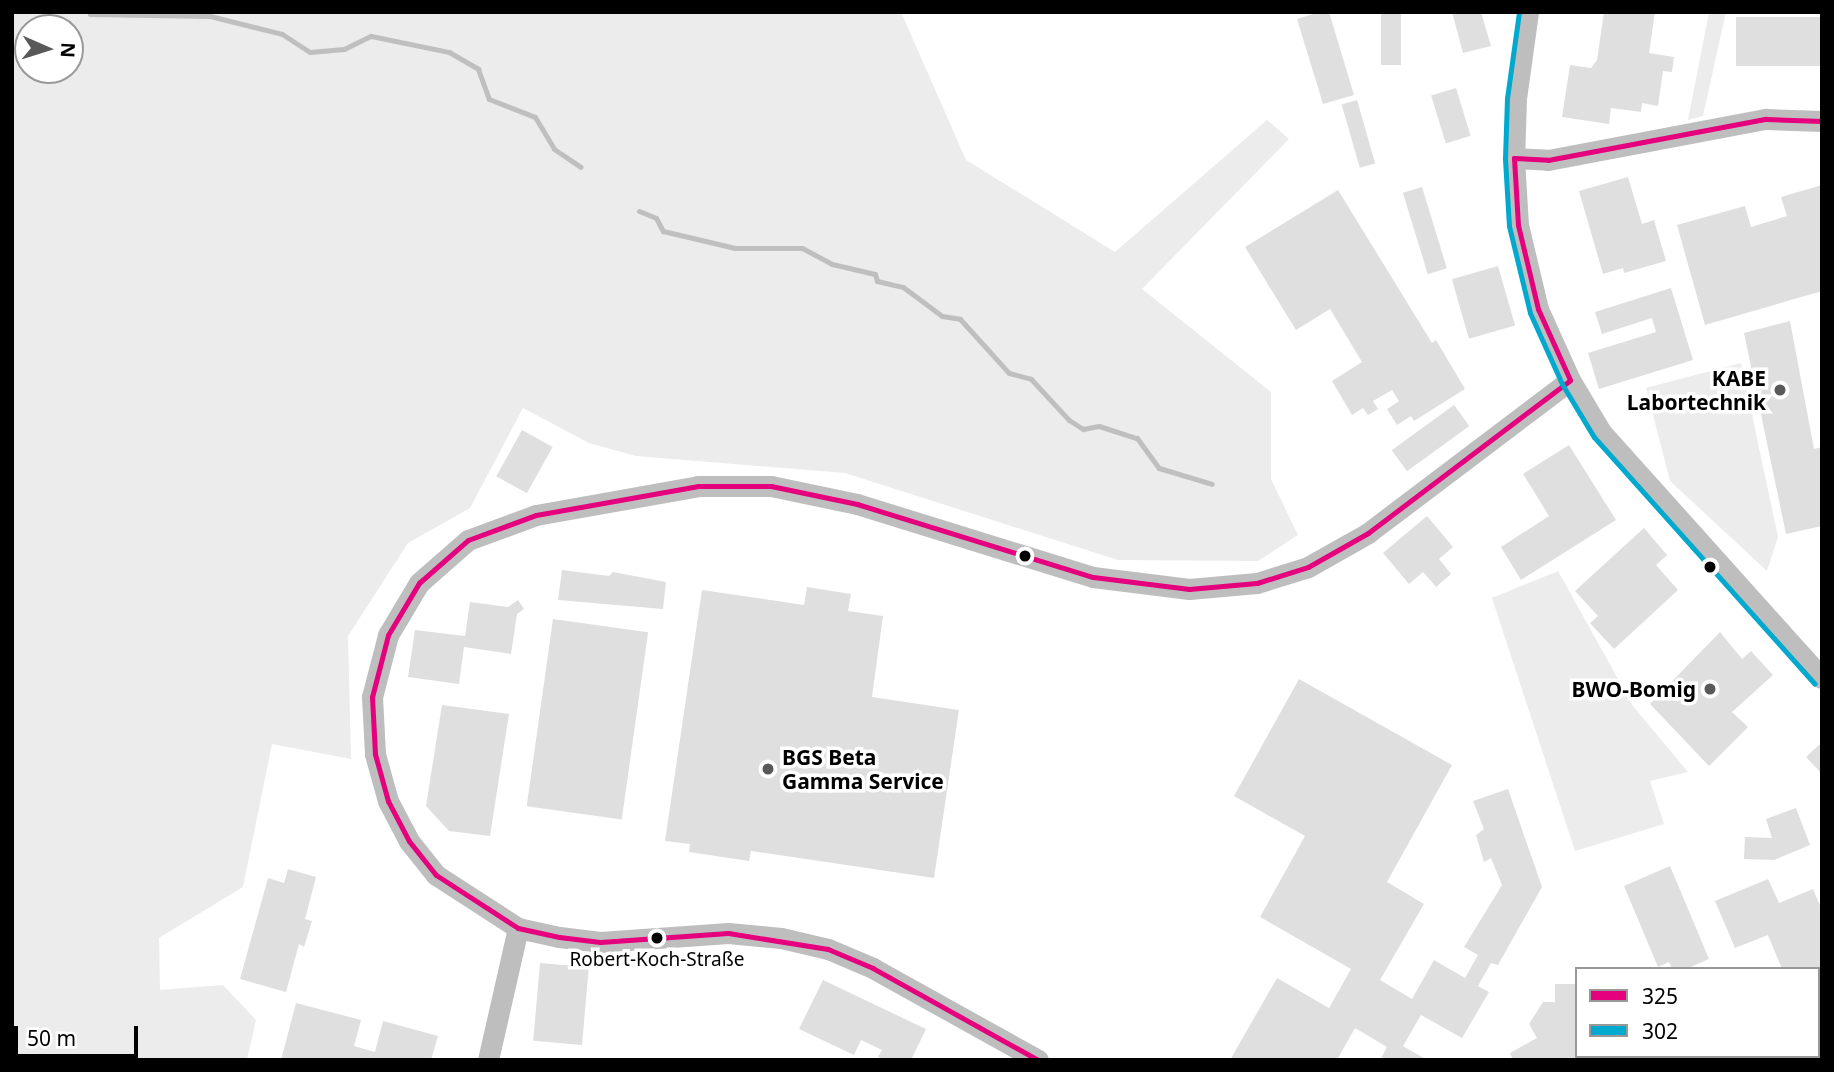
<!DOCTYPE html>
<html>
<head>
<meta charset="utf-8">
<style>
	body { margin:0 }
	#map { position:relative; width:1834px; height:1072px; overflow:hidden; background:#fff; font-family:"Noto Sans",sans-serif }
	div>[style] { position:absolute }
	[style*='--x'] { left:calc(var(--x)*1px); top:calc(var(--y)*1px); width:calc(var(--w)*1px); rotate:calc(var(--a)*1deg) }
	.green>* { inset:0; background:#ececec }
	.stream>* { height:5px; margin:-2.5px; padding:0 2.5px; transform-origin:2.5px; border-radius:2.5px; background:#bfbfbf }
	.building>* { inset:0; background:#dfdfdf; transform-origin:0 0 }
	.minor>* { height:21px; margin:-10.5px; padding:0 10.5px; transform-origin:10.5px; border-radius:10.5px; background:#bebebe }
	.bus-1>* { height:5px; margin:-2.5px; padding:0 2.5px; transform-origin:2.5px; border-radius:2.5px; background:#e5007d }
	.bus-2>* { height:5px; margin:-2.5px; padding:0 2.5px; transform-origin:2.5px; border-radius:2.5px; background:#00a9ce }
	.dots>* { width:19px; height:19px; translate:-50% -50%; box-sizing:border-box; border:4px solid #fff; border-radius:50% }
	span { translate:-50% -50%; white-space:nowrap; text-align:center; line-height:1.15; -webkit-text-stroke:7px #fff; paint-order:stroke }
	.bus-label { font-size:19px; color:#000 }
	.poi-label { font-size:21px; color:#000; font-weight:700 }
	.right { translate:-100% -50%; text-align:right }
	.left { translate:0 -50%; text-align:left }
	.frame { position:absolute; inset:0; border:14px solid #000; pointer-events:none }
	.legend { position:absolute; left:1575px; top:967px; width:245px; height:91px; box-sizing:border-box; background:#fff; border:2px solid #999; margin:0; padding:9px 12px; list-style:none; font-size:21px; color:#000 }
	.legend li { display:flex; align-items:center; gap:14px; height:35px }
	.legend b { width:35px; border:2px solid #999 }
	.north { position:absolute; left:14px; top:14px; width:70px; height:70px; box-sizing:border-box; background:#fff; border:2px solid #999; border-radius:50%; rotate:93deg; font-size:19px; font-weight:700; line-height:28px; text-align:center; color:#000 }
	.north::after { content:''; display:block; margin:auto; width:24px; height:32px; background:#595959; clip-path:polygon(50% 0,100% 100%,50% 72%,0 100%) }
	.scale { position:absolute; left:14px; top:1026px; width:124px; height:32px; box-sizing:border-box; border:4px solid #000; border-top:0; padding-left:9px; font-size:21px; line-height:24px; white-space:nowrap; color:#000; -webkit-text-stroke:5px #fff; paint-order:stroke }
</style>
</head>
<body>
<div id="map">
	<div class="green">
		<i style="clip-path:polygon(evenodd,12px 12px,901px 12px,966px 160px,1115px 252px,1267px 120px,1289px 139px,1142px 289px,1271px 392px,1271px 479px,1298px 535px,1258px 561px,1118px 560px,845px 473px,636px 456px,589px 443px,523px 408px,470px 508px,408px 543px,348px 636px,351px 759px,272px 744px,243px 887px,159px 938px,160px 990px,223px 985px,256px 1020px,247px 1060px,12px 1060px,12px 12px,70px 28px,70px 70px,28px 70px,28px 28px,70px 28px)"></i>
		<i style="clip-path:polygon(1709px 12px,1726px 12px,1703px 116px,1688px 120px)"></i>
		<i style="clip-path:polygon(1741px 363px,1778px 537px,1767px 571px,1670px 481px,1646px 388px)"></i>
		<i style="clip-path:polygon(1558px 571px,1633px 706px,1688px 772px,1650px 781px,1664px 824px,1575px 851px,1492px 598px)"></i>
	</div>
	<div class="stream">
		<i style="--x:90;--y:14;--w:120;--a:1"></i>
		<i style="--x:210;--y:16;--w:74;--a:14"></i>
		<i style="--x:282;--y:34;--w:33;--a:33"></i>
		<i style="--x:310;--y:52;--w:34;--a:-5"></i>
		<i style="--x:344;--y:49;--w:30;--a:-26"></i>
		<i style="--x:371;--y:36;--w:80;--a:11.6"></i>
		<i style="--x:449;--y:52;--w:34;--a:30"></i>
		<i style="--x:478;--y:69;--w:32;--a:70"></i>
		<i style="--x:489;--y:99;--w:49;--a:21.4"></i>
		<i style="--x:535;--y:117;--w:37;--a:59"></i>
		<i style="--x:554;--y:149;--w:32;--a:34"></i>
		<i style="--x:639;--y:211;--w:18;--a:22"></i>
		<i style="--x:656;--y:218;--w:15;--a:62"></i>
		<i style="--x:663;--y:231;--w:74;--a:13.3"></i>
		<i style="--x:735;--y:248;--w:67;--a:0"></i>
		<i style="--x:802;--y:248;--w:34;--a:28"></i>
		<i style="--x:832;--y:264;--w:44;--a:13.1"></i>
		<i style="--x:875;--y:274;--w:7;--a:74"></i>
		<i style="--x:877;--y:281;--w:27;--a:13"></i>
		<i style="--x:903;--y:287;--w:49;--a:36.6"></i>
		<i style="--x:942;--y:316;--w:18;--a:9"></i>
		<i style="--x:960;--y:319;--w:73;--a:47.8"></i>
		<i style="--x:1009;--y:373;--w:23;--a:15"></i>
		<i style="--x:1031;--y:379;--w:56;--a:47.2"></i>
		<i style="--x:1069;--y:420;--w:17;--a:33"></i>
		<i style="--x:1083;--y:429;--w:16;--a:-11"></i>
		<i style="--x:1099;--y:426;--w:40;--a:18"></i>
		<i style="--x:1137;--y:438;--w:37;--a:54"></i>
		<i style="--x:1159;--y:468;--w:55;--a:16.8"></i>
	</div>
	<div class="building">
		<i style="clip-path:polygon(1320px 12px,1329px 12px,1354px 95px,1323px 104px,1297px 19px)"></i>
		<i style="left:1381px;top:12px;width:20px;height:53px"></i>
		<i style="clip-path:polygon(1452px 12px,1481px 12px,1491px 46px,1463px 53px)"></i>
		<i style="clip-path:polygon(1604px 12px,1655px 12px,1649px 53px,1674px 57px,1672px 72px,1663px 71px,1658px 106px,1642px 103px,1641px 112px,1611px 108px,1609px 124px,1562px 117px,1570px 65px,1591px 68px,1597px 60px)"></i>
		<i style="left:1822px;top:17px;width:49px;height:86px;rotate:90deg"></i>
		<i style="left:1456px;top:88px;width:50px;height:26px;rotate:73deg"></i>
		<i style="left:1357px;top:100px;width:66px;height:16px;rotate:74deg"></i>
		<i style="clip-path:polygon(1628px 177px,1642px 224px,1654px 220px,1666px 261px,1624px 273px,1623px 268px,1603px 274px,1579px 191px)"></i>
		<i style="clip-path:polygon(1822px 185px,1822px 291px,1705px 325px,1677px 225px,1745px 206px,1751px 227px,1787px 216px,1781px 197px)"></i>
		<i style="left:1422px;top:187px;width:85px;height:20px;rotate:73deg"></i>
		<i style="clip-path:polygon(1338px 190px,1432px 343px,1436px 340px,1465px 389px,1414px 421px,1411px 416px,1397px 425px,1387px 409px,1399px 401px,1392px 390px,1373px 401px,1378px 409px,1368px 415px,1363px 408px,1352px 415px,1332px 381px,1362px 362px,1330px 309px,1296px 330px,1245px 247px)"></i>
		<i style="left:1498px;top:266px;width:62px;height:48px;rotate:74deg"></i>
		<i style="clip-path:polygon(1671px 288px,1693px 360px,1599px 389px,1588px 353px,1656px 332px,1652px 318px,1602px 334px,1595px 312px)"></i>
		<i style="clip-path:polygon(1790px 321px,1814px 449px,1822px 447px,1822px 526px,1786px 534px,1744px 333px)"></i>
		<i style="left:1454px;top:405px;width:26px;height:77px;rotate:54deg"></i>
		<i style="left:522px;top:430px;width:35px;height:53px;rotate:29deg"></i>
		<i style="clip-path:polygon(1569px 445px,1616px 520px,1521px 580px,1501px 547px,1549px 516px,1523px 474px)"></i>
		<i style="clip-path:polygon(1427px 516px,1453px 547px,1439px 559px,1451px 574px,1436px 587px,1423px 572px,1409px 584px,1383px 553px)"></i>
		<i style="clip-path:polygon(1644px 528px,1667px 555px,1656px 565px,1678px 590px,1614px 649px,1590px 623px,1598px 616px,1575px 591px)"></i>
		<i style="clip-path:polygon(562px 570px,609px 576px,613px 572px,666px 582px,663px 609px,558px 600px)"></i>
		<i style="clip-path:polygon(807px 587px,851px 594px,848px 611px,883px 616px,872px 697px,959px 710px,934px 878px,751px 851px,749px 861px,689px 852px,690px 844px,665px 841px,702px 590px,804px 605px)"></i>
		<i style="clip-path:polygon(518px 600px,524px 609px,517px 614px,511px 654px,464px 647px,459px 684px,408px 677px,415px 630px,465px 636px,470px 602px,508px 607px)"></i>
		<i style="left:553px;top:619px;width:96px;height:189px;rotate:8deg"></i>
		<i style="clip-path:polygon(1720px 632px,1742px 659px,1751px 651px,1773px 675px,1732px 712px,1748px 727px,1709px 766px,1650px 704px)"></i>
		<i style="clip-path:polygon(1299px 679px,1452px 765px,1387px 882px,1424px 904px,1380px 980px,1412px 999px,1434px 960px,1465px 978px,1478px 955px,1464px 947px,1502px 885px,1491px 858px,1484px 862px,1476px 835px,1484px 829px,1473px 801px,1508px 789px,1542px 887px,1498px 965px,1491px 963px,1478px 986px,1489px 992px,1462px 1038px,1421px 1015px,1403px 1046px,1427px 1060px,1380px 1060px,1387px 1047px,1355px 1028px,1337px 1060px,1230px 1060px,1277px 978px,1329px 1008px,1351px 969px,1260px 917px,1305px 836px,1234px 796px)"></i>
		<i style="clip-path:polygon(442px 705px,509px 714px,490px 836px,449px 831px,426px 806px)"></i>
		<i style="clip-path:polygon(1822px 742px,1822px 774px,1806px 757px)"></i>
		<i style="clip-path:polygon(1796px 808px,1810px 845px,1774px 860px,1744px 859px,1745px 837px,1772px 838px,1766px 819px)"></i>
		<i style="clip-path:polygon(1670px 866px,1709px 959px,1686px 969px,1672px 969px,1669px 962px,1658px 967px,1624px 886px)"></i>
		<i style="clip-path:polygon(288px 869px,316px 877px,305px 919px,312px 921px,304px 947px,299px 944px,286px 992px,240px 979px,268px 878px,284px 883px)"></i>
		<i style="clip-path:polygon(1768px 879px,1779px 903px,1813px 889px,1822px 910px,1822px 978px,1818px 980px,1818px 969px,1782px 969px,1768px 935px,1735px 948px,1715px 901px)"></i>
		<i style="left:540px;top:963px;width:49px;height:78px;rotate:5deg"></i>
		<i style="clip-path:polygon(823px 980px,926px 1029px,911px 1060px,884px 1060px,878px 1057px,882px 1050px,861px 1040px,854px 1055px,799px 1029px)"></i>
		<i style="clip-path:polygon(1555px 984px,1577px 984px,1577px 1056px,1630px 1056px,1628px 1060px,1513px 1060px,1510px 1053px,1537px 1038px,1529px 1024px,1543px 1002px,1555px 1002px)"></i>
		<i style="clip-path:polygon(296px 1003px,361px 1020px,354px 1046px,375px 1052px,383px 1021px,438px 1036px,431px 1060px,281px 1060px)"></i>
	</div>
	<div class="minor">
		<i style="--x:1528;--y:12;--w:88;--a:97.9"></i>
		<i style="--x:1516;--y:99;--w:59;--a:91.9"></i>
		<i style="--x:1514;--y:158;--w:67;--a:86.6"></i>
		<i style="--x:1518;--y:225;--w:86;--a:76.6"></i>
		<i style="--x:1538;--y:309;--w:78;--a:65.7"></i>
		<i style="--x:1570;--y:380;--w:61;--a:59.2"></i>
		<i style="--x:1601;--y:432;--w:331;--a:48.1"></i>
		<i style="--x:1514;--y:158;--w:34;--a:3"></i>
		<i style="--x:1548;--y:160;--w:222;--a:-10.7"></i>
		<i style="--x:1766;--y:119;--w:56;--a:2"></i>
		<i style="--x:1818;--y:1030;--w:4;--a:-27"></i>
		<i style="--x:488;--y:1060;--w:135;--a:-77.2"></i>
		<i style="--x:1038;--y:1060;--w:189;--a:-150.9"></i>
		<i style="--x:873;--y:968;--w:49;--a:-157.1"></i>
		<i style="--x:828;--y:949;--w:48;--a:-166.8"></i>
		<i style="--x:781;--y:938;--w:53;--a:-174.6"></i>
		<i style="--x:728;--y:933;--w:128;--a:176"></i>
		<i style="--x:600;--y:942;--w:41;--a:-173"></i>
		<i style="--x:559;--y:937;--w:42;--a:-167.6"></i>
		<i style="--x:518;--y:928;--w:98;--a:-147.1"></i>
		<i style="--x:436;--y:875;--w:43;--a:-128.5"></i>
		<i style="--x:409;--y:841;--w:45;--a:-117.7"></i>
		<i style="--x:388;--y:801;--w:49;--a:-105.5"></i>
		<i style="--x:375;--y:754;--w:57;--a:-93"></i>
		<i style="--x:372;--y:697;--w:64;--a:-75.5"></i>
		<i style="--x:388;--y:635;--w:61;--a:-59.2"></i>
		<i style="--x:419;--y:583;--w:65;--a:-41.3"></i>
		<i style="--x:468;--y:540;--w:72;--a:-20.2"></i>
		<i style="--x:536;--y:515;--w:165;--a:-10.1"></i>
		<i style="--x:698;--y:486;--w:73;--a:0"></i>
		<i style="--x:771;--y:486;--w:88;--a:11.8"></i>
		<i style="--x:857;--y:504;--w:247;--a:17.2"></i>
		<i style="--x:1093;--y:577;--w:97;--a:7.1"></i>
		<i style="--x:1189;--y:589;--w:68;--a:-5"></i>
		<i style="--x:1257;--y:583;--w:53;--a:-17.4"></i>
		<i style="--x:1308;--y:567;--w:69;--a:-29.5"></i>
		<i style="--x:1368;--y:533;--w:253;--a:-37.1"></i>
		<i style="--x:1748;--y:1060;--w:9;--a:-27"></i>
	</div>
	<div class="bus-1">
		<i style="--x:1514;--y:158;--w:34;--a:3"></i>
		<i style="--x:1548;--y:160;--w:222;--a:-10.7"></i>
		<i style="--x:1766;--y:119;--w:56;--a:2"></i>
		<i style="--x:1514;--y:158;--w:67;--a:86.6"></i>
		<i style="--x:1518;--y:225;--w:86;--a:76.6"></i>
		<i style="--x:1538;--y:309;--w:78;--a:65.7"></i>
		<i style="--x:1038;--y:1060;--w:189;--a:-150.9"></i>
		<i style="--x:873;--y:968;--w:49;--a:-157.1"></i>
		<i style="--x:828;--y:949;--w:101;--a:-170.9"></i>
		<i style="--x:728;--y:933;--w:128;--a:176"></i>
		<i style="--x:600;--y:942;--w:41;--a:-173"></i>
		<i style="--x:559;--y:937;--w:42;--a:-167.6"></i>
		<i style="--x:518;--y:928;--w:98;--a:-147.1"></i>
		<i style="--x:436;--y:875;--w:43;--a:-128.5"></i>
		<i style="--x:409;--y:841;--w:45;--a:-117.7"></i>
		<i style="--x:388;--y:801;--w:49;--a:-105.5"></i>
		<i style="--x:375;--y:754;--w:57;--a:-93"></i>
		<i style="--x:372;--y:697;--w:64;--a:-75.5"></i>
		<i style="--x:388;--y:635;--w:61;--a:-59.2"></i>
		<i style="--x:419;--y:583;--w:65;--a:-41.3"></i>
		<i style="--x:468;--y:540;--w:72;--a:-20.2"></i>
		<i style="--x:536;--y:515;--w:165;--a:-10.1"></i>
		<i style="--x:698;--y:486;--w:73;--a:0"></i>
		<i style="--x:771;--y:486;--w:88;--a:11.8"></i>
		<i style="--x:857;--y:504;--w:247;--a:17.2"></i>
		<i style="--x:1093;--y:577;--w:97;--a:7.1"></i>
		<i style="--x:1189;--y:589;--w:68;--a:-5"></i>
		<i style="--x:1257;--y:583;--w:53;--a:-17.4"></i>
		<i style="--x:1308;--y:567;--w:69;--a:-29.5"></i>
		<i style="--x:1368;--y:533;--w:253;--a:-37.1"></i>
	</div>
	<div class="bus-2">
		<i style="--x:1519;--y:12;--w:87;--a:97.9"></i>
		<i style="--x:1507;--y:98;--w:61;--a:91.9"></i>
		<i style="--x:1505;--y:159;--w:67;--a:86.6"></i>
		<i style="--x:1509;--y:226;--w:89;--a:76.4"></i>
		<i style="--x:1530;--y:313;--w:78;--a:65.7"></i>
		<i style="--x:1562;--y:384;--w:62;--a:58.9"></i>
		<i style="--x:1594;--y:437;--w:331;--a:48.2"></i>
	</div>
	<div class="dots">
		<i style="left:1780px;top:390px;background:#595959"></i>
		<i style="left:1025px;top:556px;background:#000"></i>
		<i style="left:1710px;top:567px;background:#000"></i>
		<i style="left:1710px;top:689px;background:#595959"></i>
		<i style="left:768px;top:769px;background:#595959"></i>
		<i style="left:657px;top:938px;background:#000"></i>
	</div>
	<div class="bus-label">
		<span style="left:657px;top:960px">Robert-Koch-Straße</span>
	</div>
	<div class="poi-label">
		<span class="right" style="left:1766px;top:390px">KABE<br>Labortechnik</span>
		<span class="right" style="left:1696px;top:689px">BWO-Bomig</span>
		<span class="left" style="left:782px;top:769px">BGS Beta<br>Gamma Service</span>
	</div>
	<div class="frame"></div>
	<ul class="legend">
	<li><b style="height:9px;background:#e5007d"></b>325</li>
	<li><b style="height:9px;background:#00a9ce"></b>302</li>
	</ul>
	<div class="north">N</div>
	<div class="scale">50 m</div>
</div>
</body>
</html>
